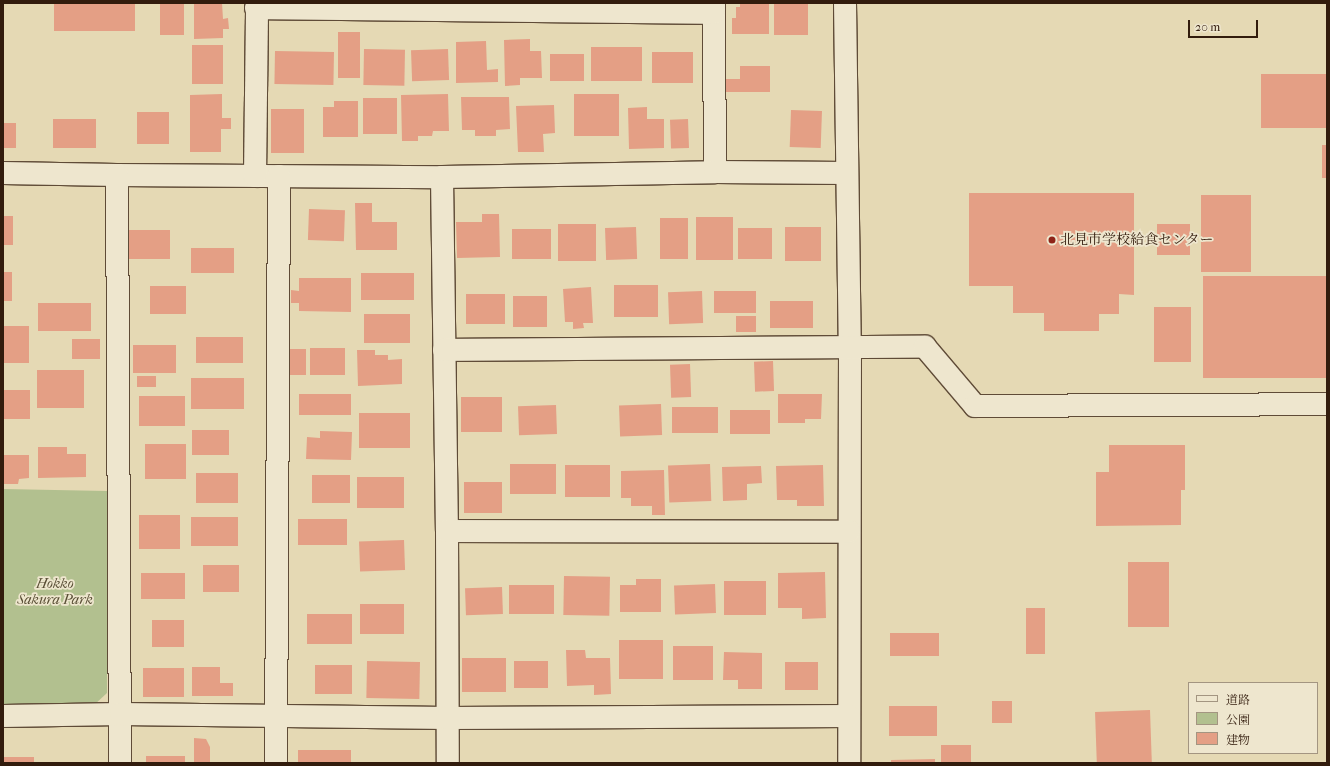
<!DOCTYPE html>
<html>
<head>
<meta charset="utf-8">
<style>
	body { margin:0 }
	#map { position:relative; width:1330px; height:766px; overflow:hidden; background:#e5d9b4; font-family:"IM FELL French Canon","Noto Serif JP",serif }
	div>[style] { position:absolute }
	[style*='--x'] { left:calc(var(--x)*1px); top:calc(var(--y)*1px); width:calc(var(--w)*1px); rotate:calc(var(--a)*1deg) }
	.green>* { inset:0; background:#b2c08f }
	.building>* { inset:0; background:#e49f85; transform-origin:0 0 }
	.roads { filter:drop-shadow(1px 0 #5f4b37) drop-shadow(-1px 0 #5f4b37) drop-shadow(0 1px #5f4b37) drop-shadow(0 -1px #5f4b37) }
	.minor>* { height:22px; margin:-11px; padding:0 11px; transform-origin:11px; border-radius:11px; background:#eee6ce }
	.dots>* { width:11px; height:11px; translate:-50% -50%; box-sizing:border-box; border:2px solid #eee6ce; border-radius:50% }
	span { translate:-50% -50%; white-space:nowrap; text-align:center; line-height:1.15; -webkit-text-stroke:3.5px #eee6ce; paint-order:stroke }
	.poi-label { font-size:14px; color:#321c0d }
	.left { translate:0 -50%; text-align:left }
	.park-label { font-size:14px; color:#584d34; font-style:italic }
	.frame { position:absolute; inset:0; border:4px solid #321c0d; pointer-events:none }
	.legend { position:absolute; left:1188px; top:682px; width:130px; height:72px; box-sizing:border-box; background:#eee6ce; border:1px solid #a39581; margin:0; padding:5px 7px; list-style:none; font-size:12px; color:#321c0d }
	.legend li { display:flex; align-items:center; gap:8px; height:20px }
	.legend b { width:20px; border:1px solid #a39581 }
	.scale { position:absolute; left:1188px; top:20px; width:70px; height:18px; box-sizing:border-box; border:2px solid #321c0d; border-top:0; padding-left:5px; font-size:12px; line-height:14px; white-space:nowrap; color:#321c0d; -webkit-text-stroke:3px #eee6ce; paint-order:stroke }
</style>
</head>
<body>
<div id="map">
	<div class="green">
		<i style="clip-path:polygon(3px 489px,107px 491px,107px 693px,94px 705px,3px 704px)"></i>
	</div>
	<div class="building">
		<i style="left:54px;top:3px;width:81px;height:28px"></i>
		<i style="left:160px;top:3px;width:24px;height:32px"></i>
		<i style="clip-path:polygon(194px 3px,222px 3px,223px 19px,228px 18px,229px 29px,223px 29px,223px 38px,194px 39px)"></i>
		<i style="clip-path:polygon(740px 3px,769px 3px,769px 34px,732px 34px,732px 18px,736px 18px,736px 7px,740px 7px)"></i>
		<i style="left:774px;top:3px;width:34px;height:32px"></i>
		<i style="left:338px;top:32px;width:22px;height:46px"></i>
		<i style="clip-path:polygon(530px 39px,530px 51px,541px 51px,542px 78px,520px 78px,520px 85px,505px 86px,504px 40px)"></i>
		<i style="clip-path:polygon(486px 41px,487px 70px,498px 69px,498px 82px,456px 83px,456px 42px)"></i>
		<i style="left:192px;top:45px;width:31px;height:39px"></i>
		<i style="left:591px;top:47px;width:51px;height:34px"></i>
		<i style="left:364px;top:49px;width:41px;height:36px;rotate:1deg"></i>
		<i style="left:448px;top:49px;width:31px;height:37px;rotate:88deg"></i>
		<i style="left:275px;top:51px;width:59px;height:33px;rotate:1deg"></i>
		<i style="left:652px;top:52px;width:41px;height:31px"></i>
		<i style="left:550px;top:54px;width:34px;height:27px"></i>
		<i style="clip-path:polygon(740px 66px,770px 66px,770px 92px,725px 92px,725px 79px,740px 79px)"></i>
		<i style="left:1261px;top:74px;width:66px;height:54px"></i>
		<i style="clip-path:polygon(222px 94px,222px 118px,231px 118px,231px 129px,221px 129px,221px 152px,190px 152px,190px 95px)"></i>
		<i style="clip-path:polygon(448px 94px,449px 131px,433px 131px,432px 136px,418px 136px,418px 141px,402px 141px,401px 95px)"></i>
		<i style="left:574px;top:94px;width:45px;height:42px"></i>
		<i style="clip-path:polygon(461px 97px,509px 97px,510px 129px,496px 130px,496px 136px,475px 136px,475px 130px,462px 130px)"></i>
		<i style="left:363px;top:98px;width:34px;height:36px"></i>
		<i style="clip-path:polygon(334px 101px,358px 101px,358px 137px,323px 137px,323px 107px,334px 107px)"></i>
		<i style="clip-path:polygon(554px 105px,555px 133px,543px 134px,544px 152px,518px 152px,516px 106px)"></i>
		<i style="clip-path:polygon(647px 107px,647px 119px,664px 119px,664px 148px,629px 149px,628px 108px)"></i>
		<i style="left:271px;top:109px;width:33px;height:44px"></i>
		<i style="left:791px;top:110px;width:31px;height:37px;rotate:2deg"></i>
		<i style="left:137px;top:112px;width:32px;height:32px"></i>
		<i style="left:53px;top:119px;width:43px;height:29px"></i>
		<i style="left:688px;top:119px;width:29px;height:18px;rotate:88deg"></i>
		<i style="left:3px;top:123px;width:13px;height:25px"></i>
		<i style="left:1322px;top:145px;width:5px;height:33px"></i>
		<i style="clip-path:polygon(969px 193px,1134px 193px,1134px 295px,1119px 294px,1119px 314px,1099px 314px,1099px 331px,1044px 331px,1044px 313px,1013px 313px,1013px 286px,969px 286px)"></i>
		<i style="left:1201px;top:195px;width:50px;height:77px"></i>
		<i style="clip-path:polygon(355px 203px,372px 203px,372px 222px,397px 222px,397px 250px,356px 250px)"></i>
		<i style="left:309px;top:209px;width:36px;height:31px;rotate:2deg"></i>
		<i style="clip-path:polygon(482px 214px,499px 214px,500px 257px,457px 258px,456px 222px,482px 222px)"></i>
		<i style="left:3px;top:216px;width:10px;height:29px"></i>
		<i style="left:696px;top:217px;width:37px;height:43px"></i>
		<i style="left:660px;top:218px;width:28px;height:41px"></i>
		<i style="left:558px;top:224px;width:38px;height:37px"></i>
		<i style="left:1157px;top:224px;width:33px;height:31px"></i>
		<i style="left:636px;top:227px;width:32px;height:31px;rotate:88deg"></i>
		<i style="left:785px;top:227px;width:36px;height:34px"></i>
		<i style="left:738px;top:228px;width:34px;height:31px"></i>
		<i style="left:551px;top:229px;width:30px;height:39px;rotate:90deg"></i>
		<i style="left:129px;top:230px;width:41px;height:29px"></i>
		<i style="left:191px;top:248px;width:43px;height:25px"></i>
		<i style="left:3px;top:272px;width:9px;height:29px"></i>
		<i style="left:361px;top:273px;width:53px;height:27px"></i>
		<i style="left:1327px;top:276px;width:102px;height:124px;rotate:90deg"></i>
		<i style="clip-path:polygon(299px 278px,351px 278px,351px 312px,299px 311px,299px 303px,291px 303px,291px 290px,299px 291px)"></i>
		<i style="left:658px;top:285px;width:32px;height:44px;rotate:90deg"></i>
		<i style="left:150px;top:286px;width:36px;height:28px"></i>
		<i style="clip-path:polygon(591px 287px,593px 323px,583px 323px,584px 328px,573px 329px,573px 322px,565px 322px,563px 289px)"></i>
		<i style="left:702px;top:291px;width:32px;height:34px;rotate:88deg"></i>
		<i style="left:714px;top:291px;width:42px;height:22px"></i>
		<i style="left:505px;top:294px;width:30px;height:39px;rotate:90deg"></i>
		<i style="left:547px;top:296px;width:31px;height:34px;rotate:90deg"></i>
		<i style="left:770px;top:301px;width:43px;height:27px"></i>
		<i style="left:38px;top:303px;width:53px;height:28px"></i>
		<i style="left:1154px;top:307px;width:37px;height:55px"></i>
		<i style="left:364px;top:314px;width:46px;height:29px"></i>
		<i style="left:736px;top:316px;width:20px;height:16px"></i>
		<i style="left:3px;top:326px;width:26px;height:37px"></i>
		<i style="left:196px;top:337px;width:47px;height:26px"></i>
		<i style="left:72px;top:339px;width:28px;height:20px"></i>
		<i style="left:133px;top:345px;width:43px;height:28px"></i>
		<i style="left:345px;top:348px;width:27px;height:35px;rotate:90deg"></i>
		<i style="left:306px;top:349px;width:26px;height:17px;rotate:90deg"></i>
		<i style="clip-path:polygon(357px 350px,375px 350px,375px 355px,388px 355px,388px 360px,402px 359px,402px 384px,358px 386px)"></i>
		<i style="left:773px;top:361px;width:30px;height:19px;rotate:88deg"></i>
		<i style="left:690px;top:364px;width:33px;height:20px;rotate:88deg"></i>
		<i style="left:37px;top:370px;width:47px;height:38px"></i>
		<i style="left:137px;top:376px;width:19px;height:11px"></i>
		<i style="left:191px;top:378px;width:53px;height:31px"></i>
		<i style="left:3px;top:390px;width:27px;height:29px"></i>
		<i style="left:299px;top:394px;width:52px;height:21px"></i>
		<i style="clip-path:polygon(778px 394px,822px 394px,821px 419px,805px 419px,805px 423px,778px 423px)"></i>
		<i style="left:139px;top:396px;width:46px;height:30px"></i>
		<i style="left:502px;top:397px;width:35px;height:41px;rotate:90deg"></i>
		<i style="left:661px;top:404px;width:31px;height:42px;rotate:88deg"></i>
		<i style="left:556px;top:405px;width:29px;height:38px;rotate:88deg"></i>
		<i style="left:672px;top:407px;width:46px;height:26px"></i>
		<i style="left:730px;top:410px;width:40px;height:24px"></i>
		<i style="left:359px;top:413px;width:51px;height:35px"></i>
		<i style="left:192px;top:430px;width:37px;height:25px"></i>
		<i style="clip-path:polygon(320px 431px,352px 432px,351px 460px,306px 459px,307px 437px,320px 438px)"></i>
		<i style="left:145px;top:444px;width:41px;height:35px"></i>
		<i style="clip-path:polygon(1109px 445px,1185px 445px,1185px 490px,1181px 490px,1181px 525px,1096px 526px,1096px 472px,1109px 472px)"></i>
		<i style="clip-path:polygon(38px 447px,67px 447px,67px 454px,86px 454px,86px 477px,38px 478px)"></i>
		<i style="clip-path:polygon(3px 455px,29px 455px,29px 478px,19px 479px,18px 484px,4px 484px)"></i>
		<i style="left:556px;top:464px;width:30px;height:46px;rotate:90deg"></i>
		<i style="left:710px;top:464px;width:37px;height:42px;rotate:88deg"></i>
		<i style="left:565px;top:465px;width:45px;height:32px"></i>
		<i style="clip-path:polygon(823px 465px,824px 506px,797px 506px,797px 500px,777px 500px,776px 466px)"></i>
		<i style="clip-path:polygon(761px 466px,762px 483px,747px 484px,747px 500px,723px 501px,722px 467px)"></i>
		<i style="clip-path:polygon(664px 470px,665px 515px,652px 515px,652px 506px,631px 506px,631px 498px,621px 498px,621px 471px)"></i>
		<i style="left:196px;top:473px;width:42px;height:30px"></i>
		<i style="left:312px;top:475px;width:38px;height:28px"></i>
		<i style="left:357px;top:477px;width:47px;height:31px"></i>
		<i style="left:464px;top:482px;width:38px;height:31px"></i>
		<i style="left:139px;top:515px;width:41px;height:34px"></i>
		<i style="left:191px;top:517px;width:47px;height:29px"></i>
		<i style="left:298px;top:519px;width:49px;height:26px"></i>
		<i style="left:404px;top:540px;width:30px;height:45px;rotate:88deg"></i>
		<i style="left:1128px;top:562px;width:41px;height:65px"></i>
		<i style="left:203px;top:565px;width:36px;height:27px"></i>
		<i style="clip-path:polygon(825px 572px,826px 618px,802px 619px,802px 608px,778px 608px,778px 573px)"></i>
		<i style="left:185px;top:573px;width:26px;height:44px;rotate:90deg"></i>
		<i style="left:564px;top:576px;width:46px;height:39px;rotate:1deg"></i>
		<i style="clip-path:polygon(636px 579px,661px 579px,661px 612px,620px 612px,620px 585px,636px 585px)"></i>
		<i style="left:724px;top:581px;width:42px;height:34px"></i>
		<i style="left:715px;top:584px;width:29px;height:41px;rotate:88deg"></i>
		<i style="left:509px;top:585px;width:45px;height:29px"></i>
		<i style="left:502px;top:587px;width:27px;height:37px;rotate:88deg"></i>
		<i style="left:360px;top:604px;width:44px;height:30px"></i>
		<i style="left:1026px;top:608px;width:19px;height:46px"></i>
		<i style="left:307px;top:614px;width:45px;height:30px"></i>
		<i style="left:152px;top:620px;width:32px;height:27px"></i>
		<i style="left:890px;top:633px;width:49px;height:23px"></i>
		<i style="left:619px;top:640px;width:44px;height:39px"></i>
		<i style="left:673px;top:646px;width:40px;height:34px"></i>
		<i style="clip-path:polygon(566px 650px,585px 650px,586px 658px,610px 658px,611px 694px,594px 695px,594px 685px,567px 686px)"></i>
		<i style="clip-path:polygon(724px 652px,762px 653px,762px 689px,738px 689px,738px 680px,723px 680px)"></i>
		<i style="left:462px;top:658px;width:44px;height:34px"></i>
		<i style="left:367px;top:661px;width:53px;height:37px;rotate:1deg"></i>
		<i style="left:514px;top:661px;width:34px;height:27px"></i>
		<i style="left:785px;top:662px;width:33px;height:28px"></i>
		<i style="left:315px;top:665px;width:37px;height:29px"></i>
		<i style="clip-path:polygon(192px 667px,220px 667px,220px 683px,233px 683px,233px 696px,192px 696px)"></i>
		<i style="left:143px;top:668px;width:41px;height:29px"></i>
		<i style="left:992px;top:701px;width:20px;height:22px"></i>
		<i style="left:889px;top:706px;width:48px;height:30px"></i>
		<i style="left:1150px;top:710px;width:53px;height:55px;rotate:88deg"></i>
		<i style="clip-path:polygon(194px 738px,206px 739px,210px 747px,210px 763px,194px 763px)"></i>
		<i style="left:941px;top:745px;width:30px;height:18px"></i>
		<i style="left:351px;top:750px;width:13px;height:53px;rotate:90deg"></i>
		<i style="left:146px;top:756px;width:39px;height:7px"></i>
		<i style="left:3px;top:757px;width:31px;height:6px"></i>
		<i style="clip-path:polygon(935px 759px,935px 763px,891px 763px,891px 760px)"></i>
	</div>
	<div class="roads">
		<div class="minor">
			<i style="--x:714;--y:3;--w:169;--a:89.7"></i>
			<i style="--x:845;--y:3;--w:344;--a:89.2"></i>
			<i style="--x:850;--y:347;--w:416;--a:90.1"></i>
			<i style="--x:256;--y:8;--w:458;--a:0.6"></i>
			<i style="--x:3;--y:173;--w:114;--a:1"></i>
			<i style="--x:117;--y:175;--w:325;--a:0.4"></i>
			<i style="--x:442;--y:177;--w:273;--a:-1"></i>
			<i style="--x:715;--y:172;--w:132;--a:0.4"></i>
			<i style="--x:117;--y:175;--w:588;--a:89.71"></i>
			<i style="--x:255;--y:176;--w:173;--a:-89.3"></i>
			<i style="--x:442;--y:177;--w:354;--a:89.2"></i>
			<i style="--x:447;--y:531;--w:232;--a:89.8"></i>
			<i style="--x:444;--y:350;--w:481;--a:-0.4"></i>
			<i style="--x:925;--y:347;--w:77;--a:49.7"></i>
			<i style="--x:975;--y:406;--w:352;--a:-0.3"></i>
			<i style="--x:447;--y:531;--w:402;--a:0.1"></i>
			<i style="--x:3;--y:716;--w:118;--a:-1"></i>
			<i style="--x:121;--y:714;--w:326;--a:0.7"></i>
			<i style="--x:447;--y:718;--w:402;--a:-0.3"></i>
			<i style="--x:276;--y:763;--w:587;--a:-89.71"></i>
		</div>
	</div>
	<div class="dots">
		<i style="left:1052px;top:240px;background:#8f2418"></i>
	</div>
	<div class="poi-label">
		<span class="left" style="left:1060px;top:240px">北見市学校給食センター</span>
	</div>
	<div class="park-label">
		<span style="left:55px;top:592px">Hokko<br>Sakura Park</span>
	</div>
	<div class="frame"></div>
	<ul class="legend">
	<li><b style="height:5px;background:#eee6ce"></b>道路</li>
	<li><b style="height:11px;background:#b2c08f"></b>公園</li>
	<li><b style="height:11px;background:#e49f85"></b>建物</li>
	</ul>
	<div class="scale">20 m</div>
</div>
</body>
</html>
